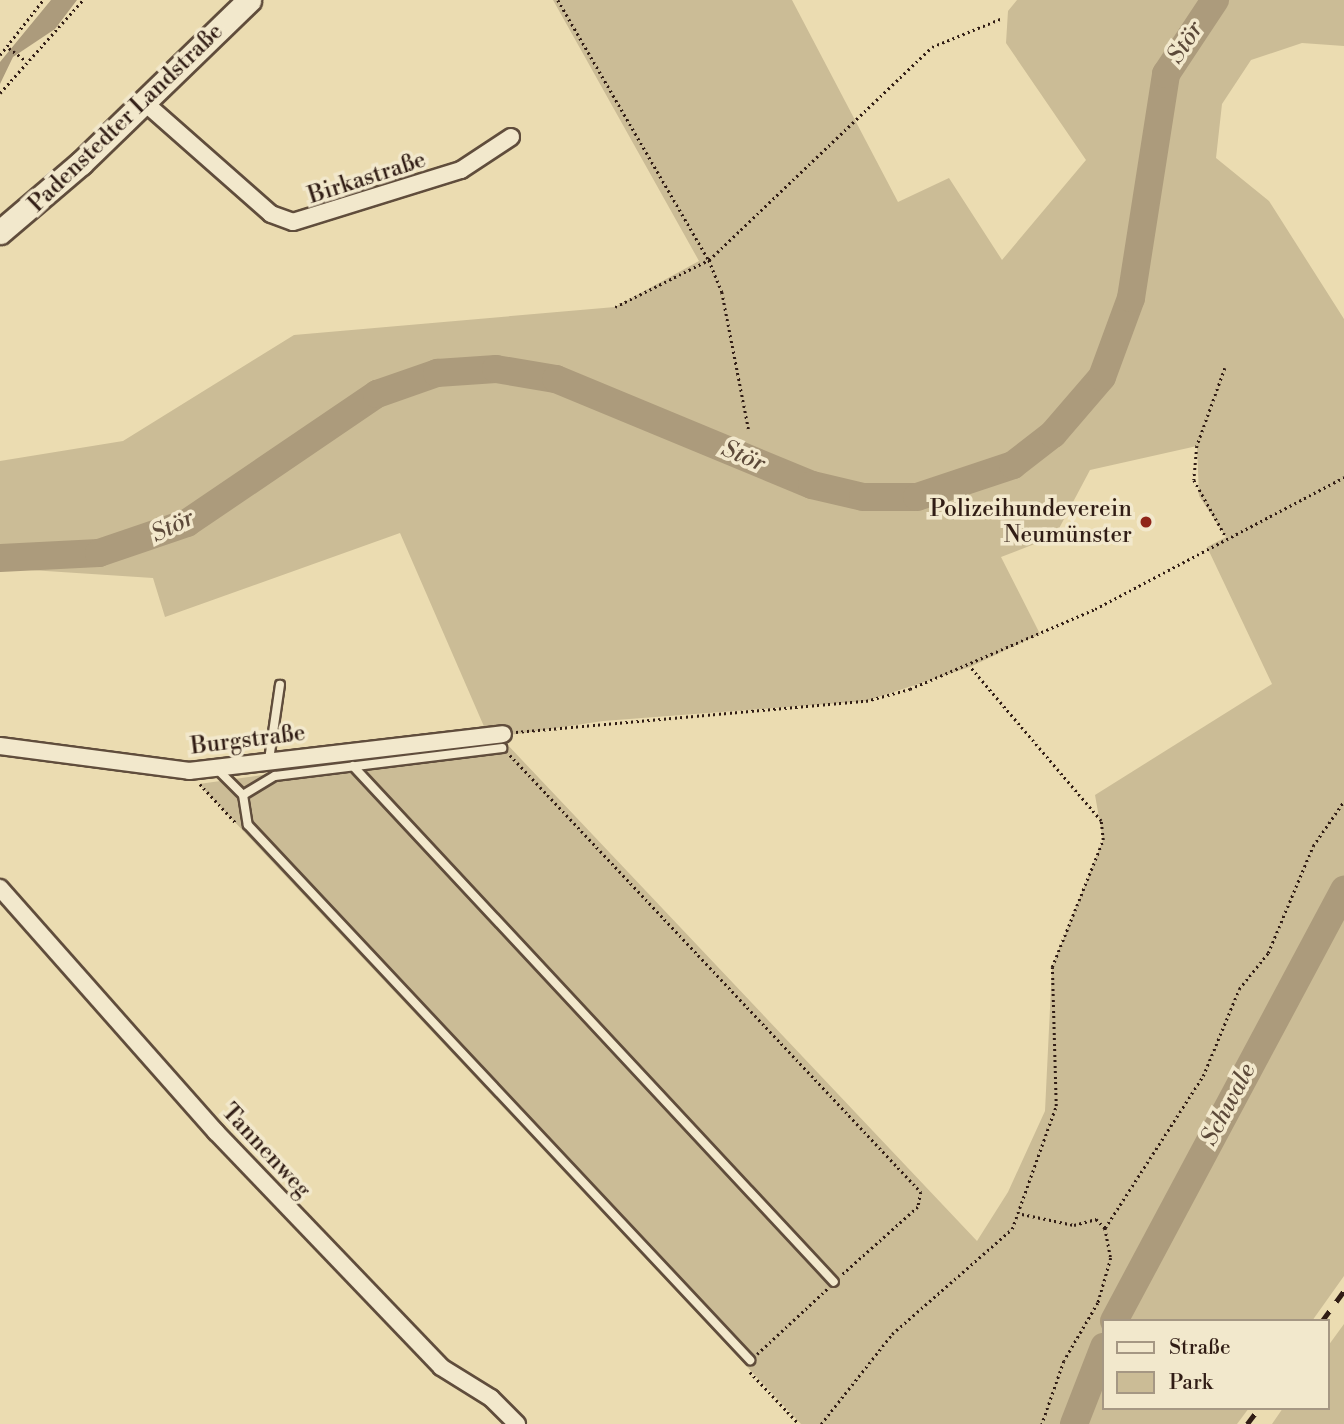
<!DOCTYPE html>
<html>
<head>
<meta charset="utf-8">
<style>
	body { margin:0 }
	#map { position:relative; width:1344px; height:1424px; overflow:hidden; background:#ebdcb1; font-family:"Libre Bodoni",serif }
	div>[style] { position:absolute }
	[style*='--x'] { left:calc(var(--x)*1px); top:calc(var(--y)*1px); width:calc(var(--w)*1px); rotate:calc(var(--a)*1deg) }
	.green>* { inset:0; background:#cbbc96 }
	.water>* { inset:0; background:#ac9b7c }
	.river>* { height:28px; margin:-14px; padding:0 14px; transform-origin:14px; border-radius:14px; background:#ac9b7c }
	.path>* { height:2.5px; margin-top:-1.25px; transform-origin:0; background:repeating-linear-gradient(90deg,#311d15 0 2px,transparent 0 5.5px) }
	.roads { filter:drop-shadow(2px 0 #604d3c) drop-shadow(-2px 0 #604d3c) drop-shadow(0 2px #604d3c) drop-shadow(0 -2px #604d3c) }
	.lane>* { height:8px; margin:-4px; padding:0 4px; transform-origin:4px; border-radius:4px; background:#f2e8cc }
	.street>* { height:16px; margin:-8px; padding:0 8px; transform-origin:8px; border-radius:8px; background:#f2e8cc }
	.secondary>* { height:23px; margin:-11.5px; padding:0 11.5px; transform-origin:11.5px; border-radius:11.5px; background:#f2e8cc }
	.rail>* { height:4.5px; margin-top:-2.25px; transform-origin:0; background:repeating-linear-gradient(90deg,#311d15 0 12px,transparent 0 24px) }
	.dots>* { width:19px; height:19px; translate:-50% -50%; box-sizing:border-box; border:4px solid #f2e8cc; border-radius:50% }
	span { translate:-50% -50%; white-space:nowrap; text-align:center; line-height:1.15; -webkit-text-stroke:7px #f2e8cc; paint-order:stroke }
	.street-label { font-size:23px; color:#311d15 }
	.poi-label { font-size:23px; color:#311d15 }
	.right { translate:-100% -50%; text-align:right }
	.water-label { font-size:24px; color:#5c4939; font-style:italic }
	.legend { position:absolute; left:1102px; top:1319px; width:228px; height:91px; box-sizing:border-box; background:#f2e8cc; border:2px solid #a59783; margin:0; padding:9px 12px; list-style:none; font-size:21px; color:#311d15 }
	.legend li { display:flex; align-items:center; gap:14px; height:35px }
	.legend b { width:35px; border:2px solid #a59783 }
</style>
</head>
<body>
<div id="map">
	<div class="green">
		<i style="clip-path:polygon(553px 0,792px 0,898px 202px,949px 178px,1002px 260px,1086px 160px,1006px 43px,1008px 11px,1017px 0,1344px 0,1344px 46px,1302px 43px,1251px 60px,1222px 104px,1216px 158px,1269px 201px,1344px 319px,1344px 1276px,1312px 1321px,1104px 1321px,1104px 1408px,1249px 1408px,1237px 1424px,801px 1424px,199px 784px,504px 741px,977px 1241px,1008px 1192px,1045px 1111px,1052px 967px,1103px 840px,1095px 795px,1272px 684px,1207px 547px,1226px 537px,1199px 496px,1197px 446px,1090px 470px,1055px 536px,1001px 557px,1040px 634px,970px 667px,866px 701px,603px 721px,489px 738px,400px 533px,165px 617px,153px 578px,0 568px,0 461px,123px 441px,294px 335px,615px 307px,699px 261px)"></i>
		<i style="clip-path:polygon(1344px 1324px,1344px 1424px,1272px 1424px,1283px 1408px,1328px 1408px,1328px 1346px)"></i>
	</div>
	<div class="water">
		<i style="clip-path:polygon(51px 0,77px 0,55px 29px,13px 57px,0 84px,0 62px)"></i>
	</div>
	<div class="river">
		<i style="--x:0;--y:558;--w:99;--a:-2.9"></i>
		<i style="--x:99;--y:553;--w:93;--a:-18.8"></i>
		<i style="--x:187;--y:523;--w:230;--a:-34.2"></i>
		<i style="--x:377;--y:394;--w:64;--a:-19.3"></i>
		<i style="--x:437;--y:373;--w:59;--a:-3.9"></i>
		<i style="--x:496;--y:369;--w:61;--a:9.5"></i>
		<i style="--x:556;--y:379;--w:277;--a:22.5"></i>
		<i style="--x:812;--y:485;--w:52;--a:13.2"></i>
		<i style="--x:863;--y:497;--w:54;--a:0"></i>
		<i style="--x:917;--y:497;--w:101;--a:-18.4"></i>
		<i style="--x:1013;--y:465;--w:51;--a:-37.8"></i>
		<i style="--x:1053;--y:434;--w:75;--a:-49.3"></i>
		<i style="--x:1102;--y:377;--w:84;--a:-69.8"></i>
		<i style="--x:1131;--y:298;--w:227;--a:-81.1"></i>
		<i style="--x:1166;--y:74;--w:89;--a:-56.5"></i>
		<i style="--x:1114;--y:1321;--w:489;--a:-61.9"></i>
		<i style="--x:1074;--y:1424;--w:83;--a:-68.7"></i>
	</div>
	<div class="path">
		<i style="--x:558;--y:0;--w:301;--a:59.9"></i>
		<i style="--x:709;--y:260;--w:308;--a:-43.7"></i>
		<i style="--x:932;--y:47;--w:74;--a:-22.4"></i>
		<i style="--x:9;--y:48;--w:21;--a:37"></i>
		<i style="--x:0;--y:55;--w:70;--a:-52"></i>
		<i style="--x:0;--y:93;--w:125;--a:-48.3"></i>
		<i style="--x:615;--y:307;--w:105;--a:-26.6"></i>
		<i style="--x:709;--y:260;--w:35;--a:68"></i>
		<i style="--x:722;--y:292;--w:142;--a:79"></i>
		<i style="--x:1225;--y:368;--w:83;--a:109.7"></i>
		<i style="--x:1197;--y:446;--w:34;--a:95"></i>
		<i style="--x:1194;--y:480;--w:65;--a:60.7"></i>
		<i style="--x:516;--y:732;--w:351;--a:-5.1"></i>
		<i style="--x:866;--y:701;--w:46;--a:-15.3"></i>
		<i style="--x:910;--y:689;--w:202;--a:-23.4"></i>
		<i style="--x:1095;--y:609;--w:282;--a:-27.9"></i>
		<i style="--x:510;--y:755;--w:600;--a:46.76"></i>
		<i style="--x:921;--y:1192;--w:15;--a:101"></i>
		<i style="--x:918;--y:1207;--w:102;--a:138.2"></i>
		<i style="--x:200;--y:784;--w:53;--a:47.3"></i>
		<i style="--x:1022;--y:1214;--w:53;--a:11.9"></i>
		<i style="--x:1074;--y:1225;--w:23;--a:-15"></i>
		<i style="--x:1096;--y:1219;--w:13;--a:45"></i>
		<i style="--x:1105;--y:1228;--w:31;--a:79"></i>
		<i style="--x:1111;--y:1258;--w:47;--a:106.1"></i>
		<i style="--x:1098;--y:1303;--w:67;--a:120.4"></i>
		<i style="--x:1064;--y:1361;--w:67;--a:109.2"></i>
		<i style="--x:1105;--y:1228;--w:181;--a:-57.2"></i>
		<i style="--x:1203;--y:1076;--w:94;--a:-67.5"></i>
		<i style="--x:1239;--y:989;--w:46;--a:-51.1"></i>
		<i style="--x:1268;--y:953;--w:116;--a:-67.2"></i>
		<i style="--x:1313;--y:846;--w:55;--a:-55.4"></i>
		<i style="--x:757;--y:1354;--w:96;--a:-42.9"></i>
		<i style="--x:750;--y:1372;--w:71;--a:46.7"></i>
		<i style="--x:821;--y:1424;--w:115;--a:-51.7"></i>
		<i style="--x:892;--y:1334;--w:159;--a:-41.2"></i>
		<i style="--x:1012;--y:1229;--w:131;--a:-70.3"></i>
		<i style="--x:1056;--y:1106;--w:139;--a:-91.6"></i>
		<i style="--x:1052;--y:967;--w:137;--a:-68.1"></i>
		<i style="--x:1103;--y:840;--w:19;--a:-96"></i>
		<i style="--x:1101;--y:821;--w:202;--a:-130.4"></i>
	</div>
	<div class="roads">
		<div class="lane">
			<i style="--x:269;--y:760;--w:76;--a:-81.7"></i>
			<i style="--x:353;--y:766;--w:705;--a:47.01"></i>
			<i style="--x:218;--y:770;--w:35;--a:45"></i>
			<i style="--x:243;--y:795;--w:37;--a:-31"></i>
			<i style="--x:275;--y:776;--w:229;--a:-7"></i>
			<i style="--x:243;--y:795;--w:30;--a:81"></i>
			<i style="--x:248;--y:825;--w:734;--a:46.82"></i>
		</div>
		<div class="street">
			<i style="--x:144;--y:102;--w:169;--a:41.4"></i>
			<i style="--x:271;--y:214;--w:23;--a:20"></i>
			<i style="--x:293;--y:222;--w:176;--a:-17.2"></i>
			<i style="--x:461;--y:170;--w:60;--a:-33.4"></i>
			<i style="--x:0;--y:746;--w:191;--a:7.5"></i>
			<i style="--x:189;--y:771;--w:316;--a:-6.7"></i>
			<i style="--x:0;--y:888;--w:326;--a:48.5"></i>
			<i style="--x:216;--y:1132;--w:325;--a:46.2"></i>
			<i style="--x:441;--y:1367;--w:59;--a:31.8"></i>
			<i style="--x:491;--y:1398;--w:37;--a:45"></i>
		</div>
		<div class="secondary">
			<i style="--x:0;--y:232;--w:106;--a:-40.4"></i>
			<i style="--x:81;--y:163;--w:234;--a:-44.1"></i>
		</div>
	</div>
	<div class="rail">
		<i style="--x:1322;--y:1321;--w:37;--a:-54"></i>
		<i style="--x:1247;--y:1424;--w:20;--a:-53"></i>
	</div>
	<div class="dots">
		<i style="left:1146px;top:522px;background:#8f2418"></i>
	</div>
	<div class="street-label">
		<span style="left:126px;top:118px;rotate:-44deg">Padenstedter Landstraße</span>
		<span style="left:367px;top:178px;rotate:-18deg">Birkastraße</span>
		<span style="left:248px;top:740px;rotate:-7deg">Burgstraße</span>
		<span style="left:266px;top:1151px;rotate:47deg">Tannenweg</span>
	</div>
	<div class="poi-label">
		<span class="right" style="left:1132px;top:522px">Polizeihundeverein<br>Neumünster</span>
	</div>
	<div class="water-label">
		<span style="left:1186px;top:43px;rotate:-57deg">Stör</span>
		<span style="left:743px;top:457px;rotate:23deg">Stör</span>
		<span style="left:173px;top:527px;rotate:-26deg">Stör</span>
		<span style="left:1229px;top:1105px;rotate:-62deg">Schwale</span>
	</div>
	<ul class="legend">
	<li><b style="height:9px;background:#f2e8cc"></b>Straße</li>
	<li><b style="height:19px;background:#cbbc96"></b>Park</li>
	</ul>
</div>
</body>
</html>
